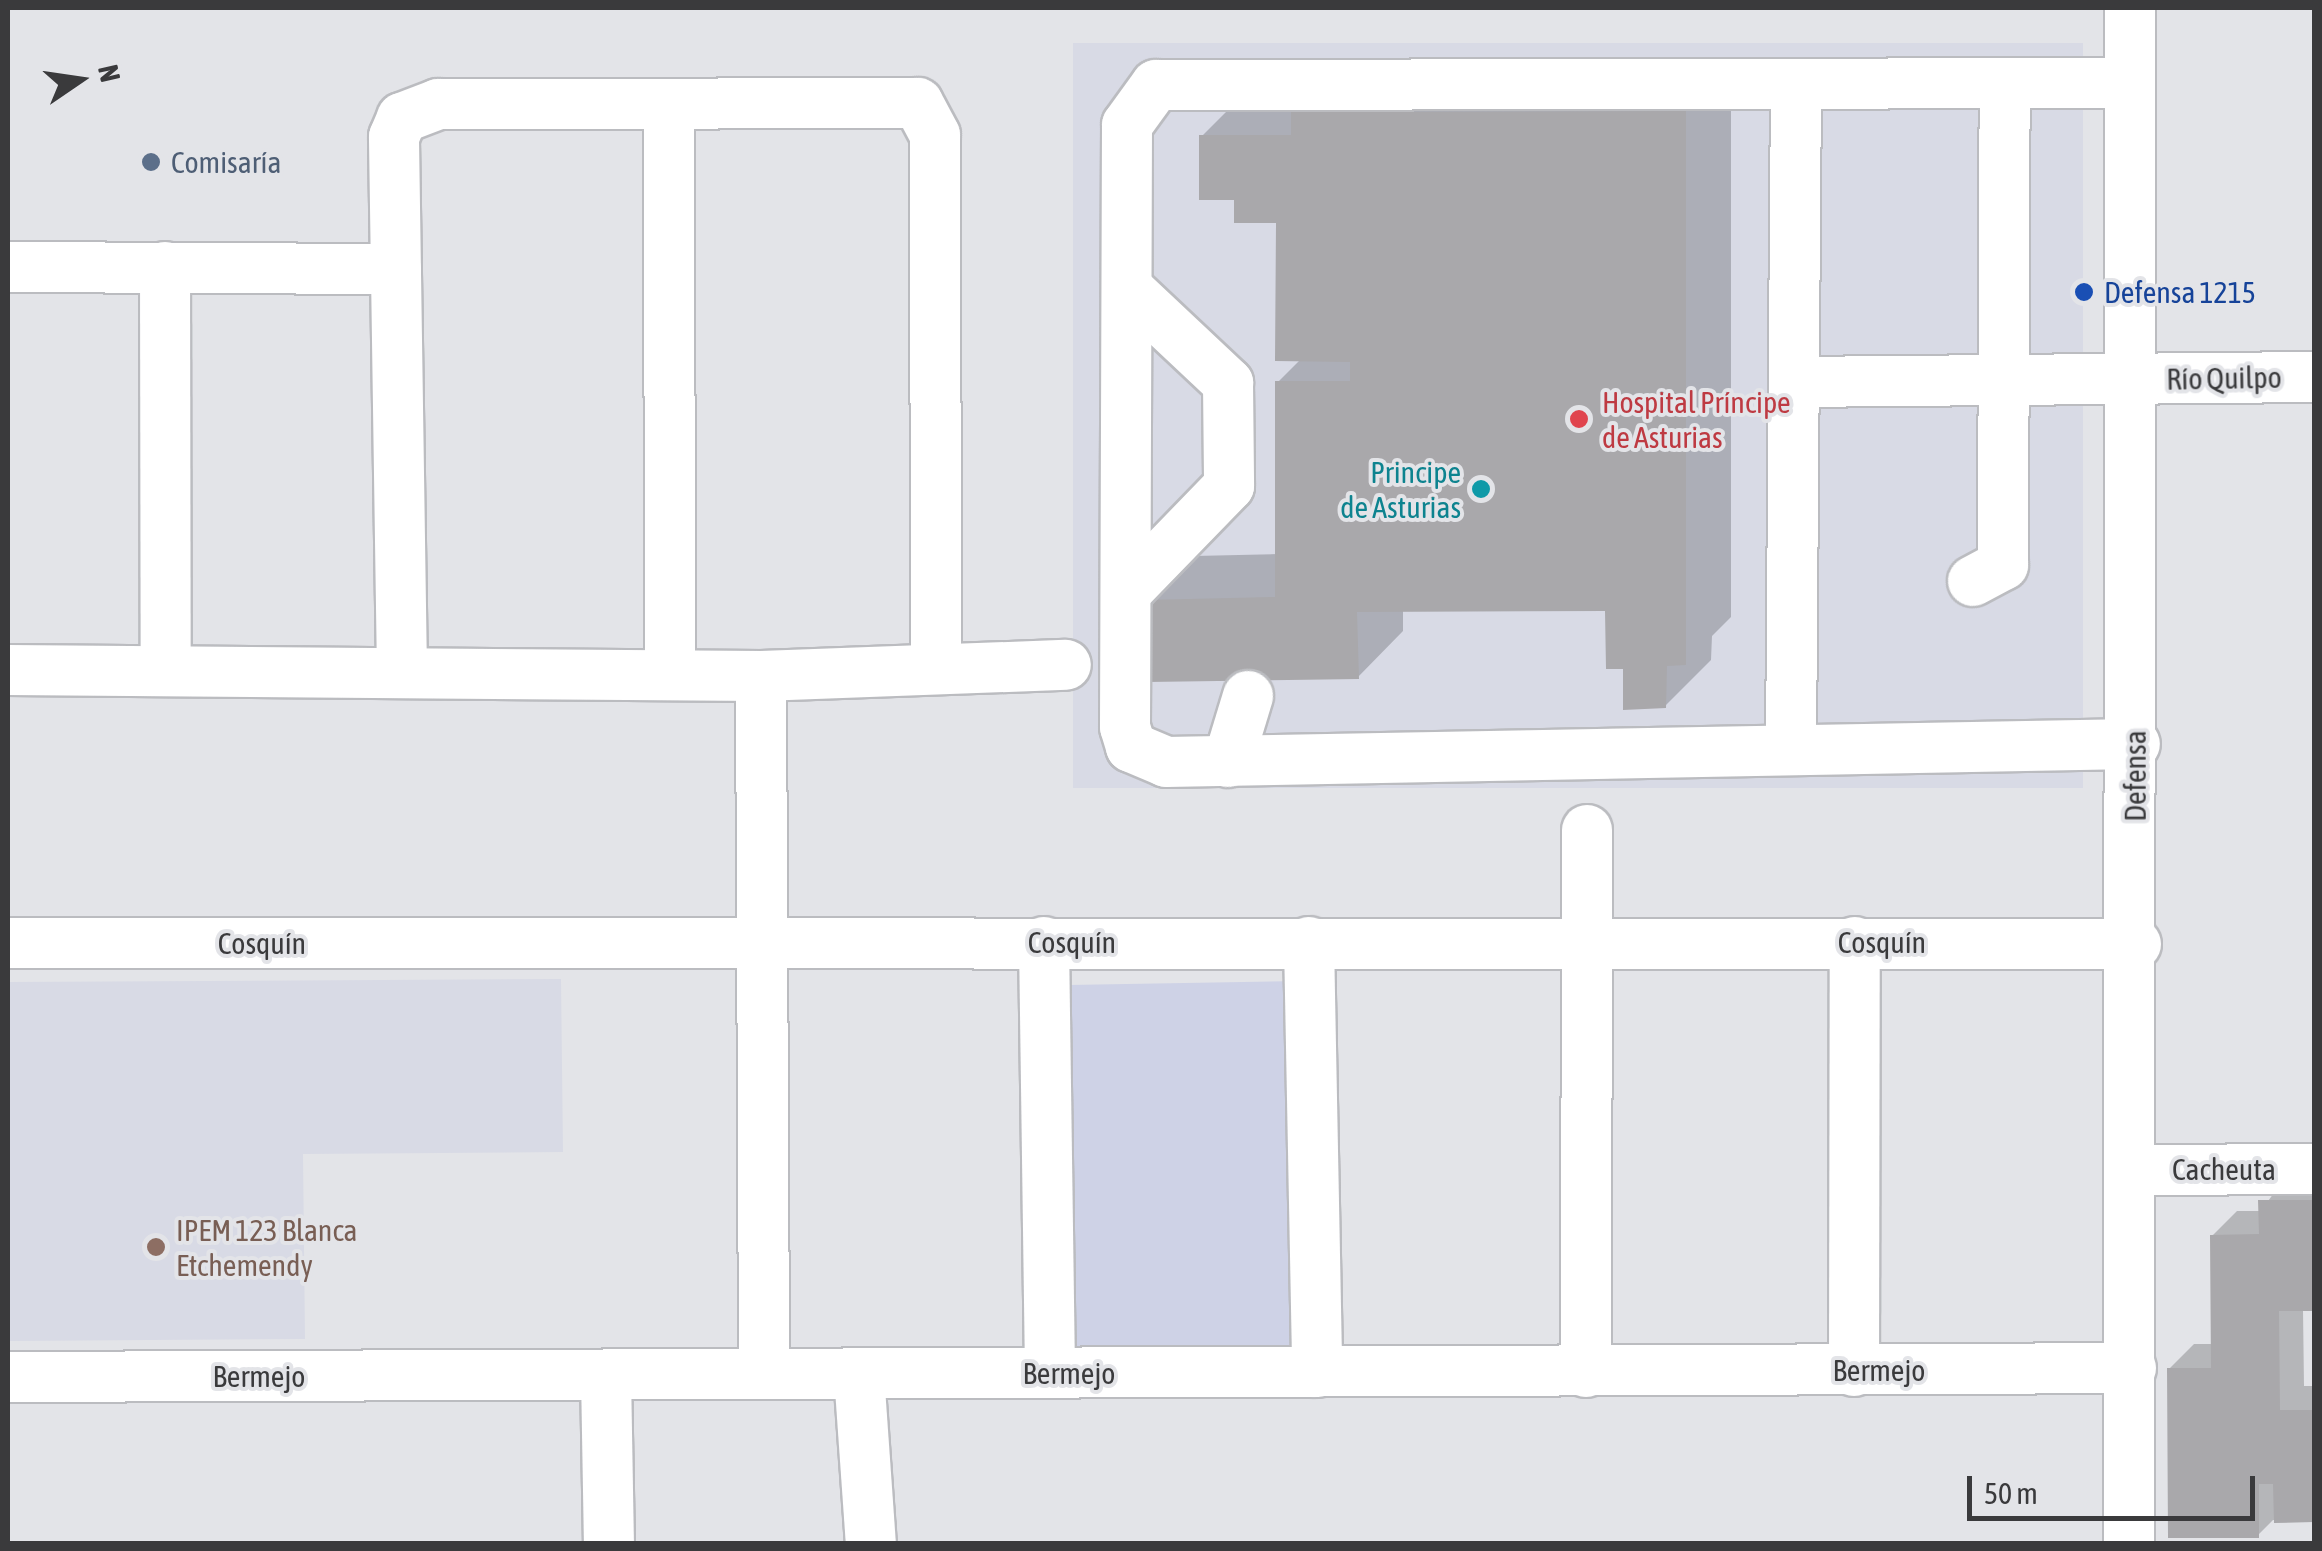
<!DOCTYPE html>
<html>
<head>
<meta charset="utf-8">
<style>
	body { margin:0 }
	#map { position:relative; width:2322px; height:1551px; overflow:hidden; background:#e3e4e8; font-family:"Asap Condensed",sans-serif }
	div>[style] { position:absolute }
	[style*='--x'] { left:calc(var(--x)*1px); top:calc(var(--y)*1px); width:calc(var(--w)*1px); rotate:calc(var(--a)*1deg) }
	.built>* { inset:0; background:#d8dae5; transform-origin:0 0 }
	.green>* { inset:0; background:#ced2e6; transform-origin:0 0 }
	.shadow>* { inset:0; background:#0003 }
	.building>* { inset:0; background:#a9a8ab }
	.roads { filter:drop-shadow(2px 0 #bbbcc0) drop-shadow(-2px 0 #bbbcc0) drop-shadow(0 2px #bbbcc0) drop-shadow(0 -2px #bbbcc0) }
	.minor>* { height:50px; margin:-25px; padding:0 25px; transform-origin:25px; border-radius:25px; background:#fff }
	.dots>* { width:28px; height:28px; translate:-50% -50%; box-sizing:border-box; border:5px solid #e3e4e8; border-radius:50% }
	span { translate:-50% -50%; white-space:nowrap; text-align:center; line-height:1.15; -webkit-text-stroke:8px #e3e4e8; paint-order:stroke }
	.service-label { font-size:30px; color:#4e5e75 }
	.left { translate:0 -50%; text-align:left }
	.transit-label { font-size:30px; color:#164399 }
	.street-label { font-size:30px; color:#3a3a3c }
	.health-label { font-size:30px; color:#be3a42 }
	.culture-label { font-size:30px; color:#0d838f }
	.right { translate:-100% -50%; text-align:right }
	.education-label { font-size:30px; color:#785e54 }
	.frame { position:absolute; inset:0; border:10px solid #3a3a3c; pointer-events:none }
	.north { position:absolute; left:30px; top:30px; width:100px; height:100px; -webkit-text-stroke:8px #e3e4e8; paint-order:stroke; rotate:77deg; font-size:28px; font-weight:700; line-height:40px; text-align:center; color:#3a3a3c }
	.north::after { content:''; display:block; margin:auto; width:35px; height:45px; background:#3a3a3c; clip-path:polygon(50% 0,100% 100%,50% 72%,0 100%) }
	.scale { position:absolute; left:1967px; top:1476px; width:288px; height:45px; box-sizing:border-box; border:5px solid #3a3a3c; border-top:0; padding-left:12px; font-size:30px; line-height:35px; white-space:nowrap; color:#3a3a3c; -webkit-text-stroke:8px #e3e4e8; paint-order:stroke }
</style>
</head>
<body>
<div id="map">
	<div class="built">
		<i style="left:2083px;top:43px;width:745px;height:1010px;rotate:90deg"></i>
		<i style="clip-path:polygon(561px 979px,563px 1152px,303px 1154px,305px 1339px,8px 1341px,8px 982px)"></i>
	</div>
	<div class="green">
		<i style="left:1300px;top:981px;width:379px;height:246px;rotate:89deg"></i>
	</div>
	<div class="shadow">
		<i style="clip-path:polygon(1731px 66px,1731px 617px,1712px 636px,1711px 660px,1665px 706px,1625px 666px,1608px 609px,1403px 609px,1403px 631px,1358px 677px,1148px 601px,1194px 556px,1278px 554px,1278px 382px,1301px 359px,1278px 221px,1202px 136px,1248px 90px)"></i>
		<i style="clip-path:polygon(2286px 1176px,2314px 1176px,2314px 1309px,2303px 1309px,2304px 1386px,2314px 1386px,2314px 1520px,2273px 1520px,2258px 1535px,2169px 1369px,2194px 1344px,2213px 1344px,2212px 1236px,2237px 1211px,2261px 1211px)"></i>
	</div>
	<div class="building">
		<i style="clip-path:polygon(1686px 111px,1686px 665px,1667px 666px,1666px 708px,1623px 710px,1623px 669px,1606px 669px,1605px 611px,1357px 612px,1359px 679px,1147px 682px,1145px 600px,1275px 597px,1275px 381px,1350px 381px,1350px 362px,1275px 361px,1276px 223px,1234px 223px,1234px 200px,1199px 200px,1199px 135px,1291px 135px,1291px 112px)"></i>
		<i style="clip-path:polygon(2258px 1200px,2314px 1200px,2314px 1311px,2279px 1311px,2280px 1410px,2314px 1410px,2314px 1522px,2274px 1523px,2273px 1484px,2259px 1484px,2259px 1538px,2168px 1538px,2167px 1368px,2211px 1368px,2210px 1235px,2259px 1234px)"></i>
	</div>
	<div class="roads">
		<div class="minor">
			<i style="--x:2130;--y:83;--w:974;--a:179.88"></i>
			<i style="--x:1156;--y:85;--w:49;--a:125.9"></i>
			<i style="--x:1127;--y:125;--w:602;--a:90.19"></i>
			<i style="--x:1125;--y:727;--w:21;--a:73"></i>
			<i style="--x:1131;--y:747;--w:38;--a:23"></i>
			<i style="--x:1166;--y:762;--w:969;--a:-1.06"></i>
			<i style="--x:669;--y:106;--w:569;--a:89.9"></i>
			<i style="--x:8;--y:267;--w:388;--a:0.3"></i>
			<i style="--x:165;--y:267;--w:402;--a:89.9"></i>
			<i style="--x:1127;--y:288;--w:139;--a:43.2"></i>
			<i style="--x:1228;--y:383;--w:103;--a:89.4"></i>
			<i style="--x:1229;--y:486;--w:142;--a:134.1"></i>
			<i style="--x:1794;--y:382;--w:520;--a:-0.55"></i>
			<i style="--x:1973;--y:581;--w:34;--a:-28"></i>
			<i style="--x:2003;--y:565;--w:479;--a:-89.8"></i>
			<i style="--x:8;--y:670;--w:753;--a:0.46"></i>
			<i style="--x:761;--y:676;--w:305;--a:-2.1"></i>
			<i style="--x:402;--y:673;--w:536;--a:-90.86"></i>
			<i style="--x:394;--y:137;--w:21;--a:-67"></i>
			<i style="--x:402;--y:118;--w:39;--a:-21"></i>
			<i style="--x:438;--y:104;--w:480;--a:-0.1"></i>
			<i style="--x:918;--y:103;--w:36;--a:62"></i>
			<i style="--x:935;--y:135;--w:532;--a:89.89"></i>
			<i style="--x:761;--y:676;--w:698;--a:89.75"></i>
			<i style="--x:1791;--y:749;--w:663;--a:-89.57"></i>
			<i style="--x:1228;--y:762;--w:69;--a:-73.1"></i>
			<i style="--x:1044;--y:942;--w:431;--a:89.2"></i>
			<i style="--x:1309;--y:942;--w:430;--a:88.9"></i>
			<i style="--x:8;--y:943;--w:2128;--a:0.03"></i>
			<i style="--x:2133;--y:1170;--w:181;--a:-0.3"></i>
			<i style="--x:1854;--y:1371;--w:429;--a:-89.9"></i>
			<i style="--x:1586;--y:1372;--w:542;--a:-89.89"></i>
			<i style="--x:859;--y:1374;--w:170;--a:86"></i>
			<i style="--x:606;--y:1375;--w:169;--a:89"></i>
			<i style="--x:8;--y:1377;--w:2123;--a:-0.24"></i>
			<i style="--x:2129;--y:1544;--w:1536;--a:-89.96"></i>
		</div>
	</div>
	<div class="dots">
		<i style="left:151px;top:162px;background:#5c6f8a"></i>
		<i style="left:2084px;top:292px;background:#1a4fb4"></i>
		<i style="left:1579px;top:419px;background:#e0444e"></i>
		<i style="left:1481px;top:489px;background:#0f9aa8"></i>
		<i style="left:156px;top:1247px;background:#8d6e63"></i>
	</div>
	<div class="service-label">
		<span class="left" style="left:171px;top:162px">Comisaría</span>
	</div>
	<div class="transit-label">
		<span class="left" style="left:2104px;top:292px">Defensa 1215</span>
	</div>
	<div class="street-label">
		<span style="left:2224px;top:378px;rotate:-1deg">Río Quilpo</span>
		<span style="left:2135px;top:776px;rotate:-90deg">Defensa</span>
		<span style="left:1072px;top:942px">Cosquín</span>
		<span style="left:1882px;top:942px">Cosquín</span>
		<span style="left:262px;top:943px">Cosquín</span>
		<span style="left:2224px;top:1169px">Cacheuta</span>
		<span style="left:1879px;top:1370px">Bermejo</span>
		<span style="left:1069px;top:1373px">Bermejo</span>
		<span style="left:259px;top:1376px">Bermejo</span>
	</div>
	<div class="health-label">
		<span class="left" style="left:1602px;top:419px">Hospital Príncipe<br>de Asturias</span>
	</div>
	<div class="culture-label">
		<span class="right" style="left:1461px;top:489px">Principe<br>de Asturias</span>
	</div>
	<div class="education-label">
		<span class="left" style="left:176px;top:1247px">IPEM 123 Blanca<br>Etchemendy</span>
	</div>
	<div class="frame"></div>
	<div class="north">N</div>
	<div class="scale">50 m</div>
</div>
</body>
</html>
